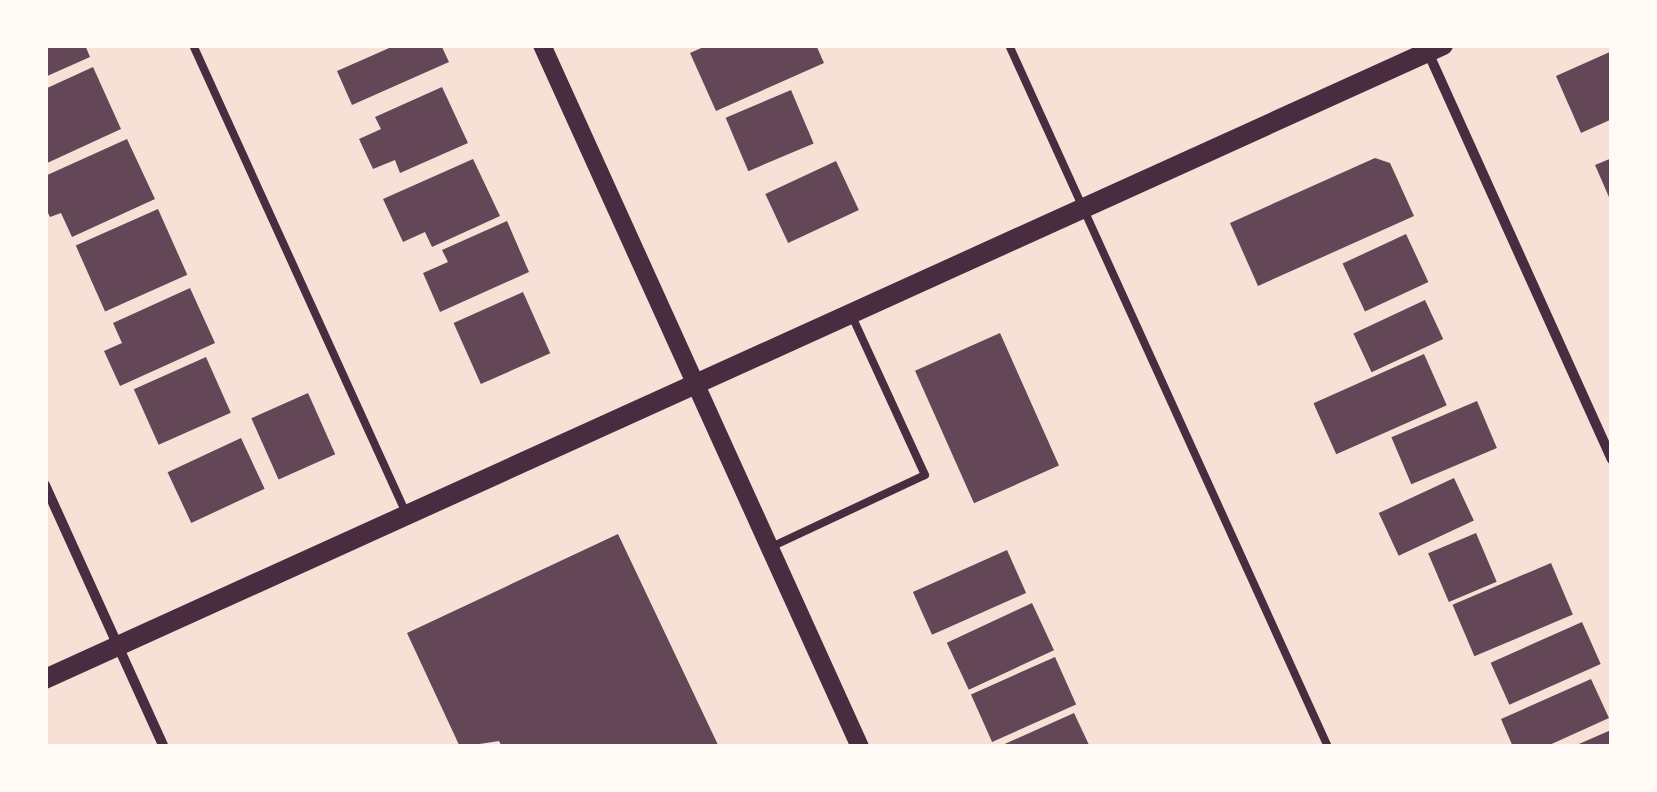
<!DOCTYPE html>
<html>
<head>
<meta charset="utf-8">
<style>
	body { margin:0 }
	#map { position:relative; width:1657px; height:792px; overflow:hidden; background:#f7e1d7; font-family:Arial,sans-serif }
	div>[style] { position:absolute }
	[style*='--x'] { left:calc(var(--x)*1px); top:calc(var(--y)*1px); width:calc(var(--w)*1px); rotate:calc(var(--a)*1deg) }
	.building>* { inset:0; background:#644757; transform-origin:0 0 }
	.service>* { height:8px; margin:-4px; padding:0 4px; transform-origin:4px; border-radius:4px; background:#4a2c40 }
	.minor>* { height:10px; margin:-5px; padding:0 5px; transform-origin:5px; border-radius:5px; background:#4a2c40 }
	.tertiary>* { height:18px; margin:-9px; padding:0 9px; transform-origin:9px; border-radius:9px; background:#4a2c40 }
	.secondary>* { height:20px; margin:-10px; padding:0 10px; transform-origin:10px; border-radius:10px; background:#4a2c40 }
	span { translate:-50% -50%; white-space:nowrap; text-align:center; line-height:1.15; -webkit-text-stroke:8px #fffaf5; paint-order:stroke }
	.frame { position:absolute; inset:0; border:48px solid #fffaf5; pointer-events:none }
</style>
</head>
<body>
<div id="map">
	<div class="building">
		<i style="clip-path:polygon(45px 45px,85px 45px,90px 57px,45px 77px)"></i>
		<i style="clip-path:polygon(396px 45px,441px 45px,449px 62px,352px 105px,337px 71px)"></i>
		<i style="clip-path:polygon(708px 45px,816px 45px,824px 63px,716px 111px,690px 53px)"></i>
		<i style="clip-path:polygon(1612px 51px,1612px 119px,1581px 133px,1556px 76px)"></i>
		<i style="clip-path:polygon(93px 67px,121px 129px,45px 164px,45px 89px)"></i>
		<i style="clip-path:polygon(442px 87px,468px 143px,400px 173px,395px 160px,373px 169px,359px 139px,381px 129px,375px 117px)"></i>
		<i style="left:791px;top:90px;width:58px;height:71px;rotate:67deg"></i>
		<i style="clip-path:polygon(127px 139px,155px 199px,72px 237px,61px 213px,50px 217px,45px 207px,45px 176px)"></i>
		<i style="clip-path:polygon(1375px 158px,1390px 163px,1414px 216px,1258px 286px,1230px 223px)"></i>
		<i style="clip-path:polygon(1612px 158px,1612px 204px,1595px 165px)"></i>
		<i style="clip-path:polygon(473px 159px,500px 216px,432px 247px,425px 232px,403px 242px,383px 199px)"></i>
		<i style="left:836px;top:161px;width:54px;height:78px;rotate:65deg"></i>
		<i style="left:158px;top:209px;width:72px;height:90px;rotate:66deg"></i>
		<i style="clip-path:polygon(507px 221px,529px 272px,440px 312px,423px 273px,448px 262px,442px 250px)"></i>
		<i style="left:1406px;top:234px;width:53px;height:70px;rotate:65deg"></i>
		<i style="clip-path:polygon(190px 288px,215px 343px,120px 386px,104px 351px,122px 343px,113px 323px)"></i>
		<i style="left:523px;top:292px;width:67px;height:76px;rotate:66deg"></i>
		<i style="left:1425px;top:300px;width:43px;height:79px;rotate:65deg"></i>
		<i style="left:1000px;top:333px;width:145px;height:93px;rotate:66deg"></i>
		<i style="left:1424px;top:354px;width:56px;height:121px;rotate:66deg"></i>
		<i style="left:206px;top:357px;width:61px;height:79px;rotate:66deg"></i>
		<i style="left:308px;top:393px;width:67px;height:62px;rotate:66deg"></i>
		<i style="left:1477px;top:401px;width:51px;height:93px;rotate:67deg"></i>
		<i style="left:241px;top:438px;width:56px;height:81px;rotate:65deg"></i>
		<i style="left:1454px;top:478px;width:47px;height:83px;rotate:65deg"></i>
		<i style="left:1476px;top:533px;width:53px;height:52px;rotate:67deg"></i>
		<i style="clip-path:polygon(618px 534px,719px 747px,502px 747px,499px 741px,460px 747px,407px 633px)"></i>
		<i style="left:1007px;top:550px;width:47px;height:103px;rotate:66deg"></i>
		<i style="left:1551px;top:563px;width:56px;height:107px;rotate:67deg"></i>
		<i style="left:1032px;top:603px;width:52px;height:94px;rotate:65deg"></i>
		<i style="left:1582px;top:622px;width:46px;height:100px;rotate:66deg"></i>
		<i style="left:1055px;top:657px;width:52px;height:92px;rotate:66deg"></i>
		<i style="clip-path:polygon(1591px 679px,1609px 718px,1545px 747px,1513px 747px,1501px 719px)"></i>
		<i style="clip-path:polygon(1074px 713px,1090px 747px,998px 747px)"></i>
		<i style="clip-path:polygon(1611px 730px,1612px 747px,1572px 747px)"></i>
	</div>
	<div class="service">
		<i style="--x:193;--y:45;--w:514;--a:65.53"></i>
		<i style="--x:1009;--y:45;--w:771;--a:65.56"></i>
		<i style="--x:769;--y:548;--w:172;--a:-25.1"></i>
		<i style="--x:925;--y:475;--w:177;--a:-114.7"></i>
	</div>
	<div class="minor">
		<i style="--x:1427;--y:50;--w:449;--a:65.7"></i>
		<i style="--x:45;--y:485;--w:288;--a:65.6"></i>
	</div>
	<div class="tertiary">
		<i style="--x:542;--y:45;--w:771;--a:65.63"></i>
	</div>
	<div class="secondary">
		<i style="--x:45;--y:679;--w:1535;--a:-24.39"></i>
	</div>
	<div class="frame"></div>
</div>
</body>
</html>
